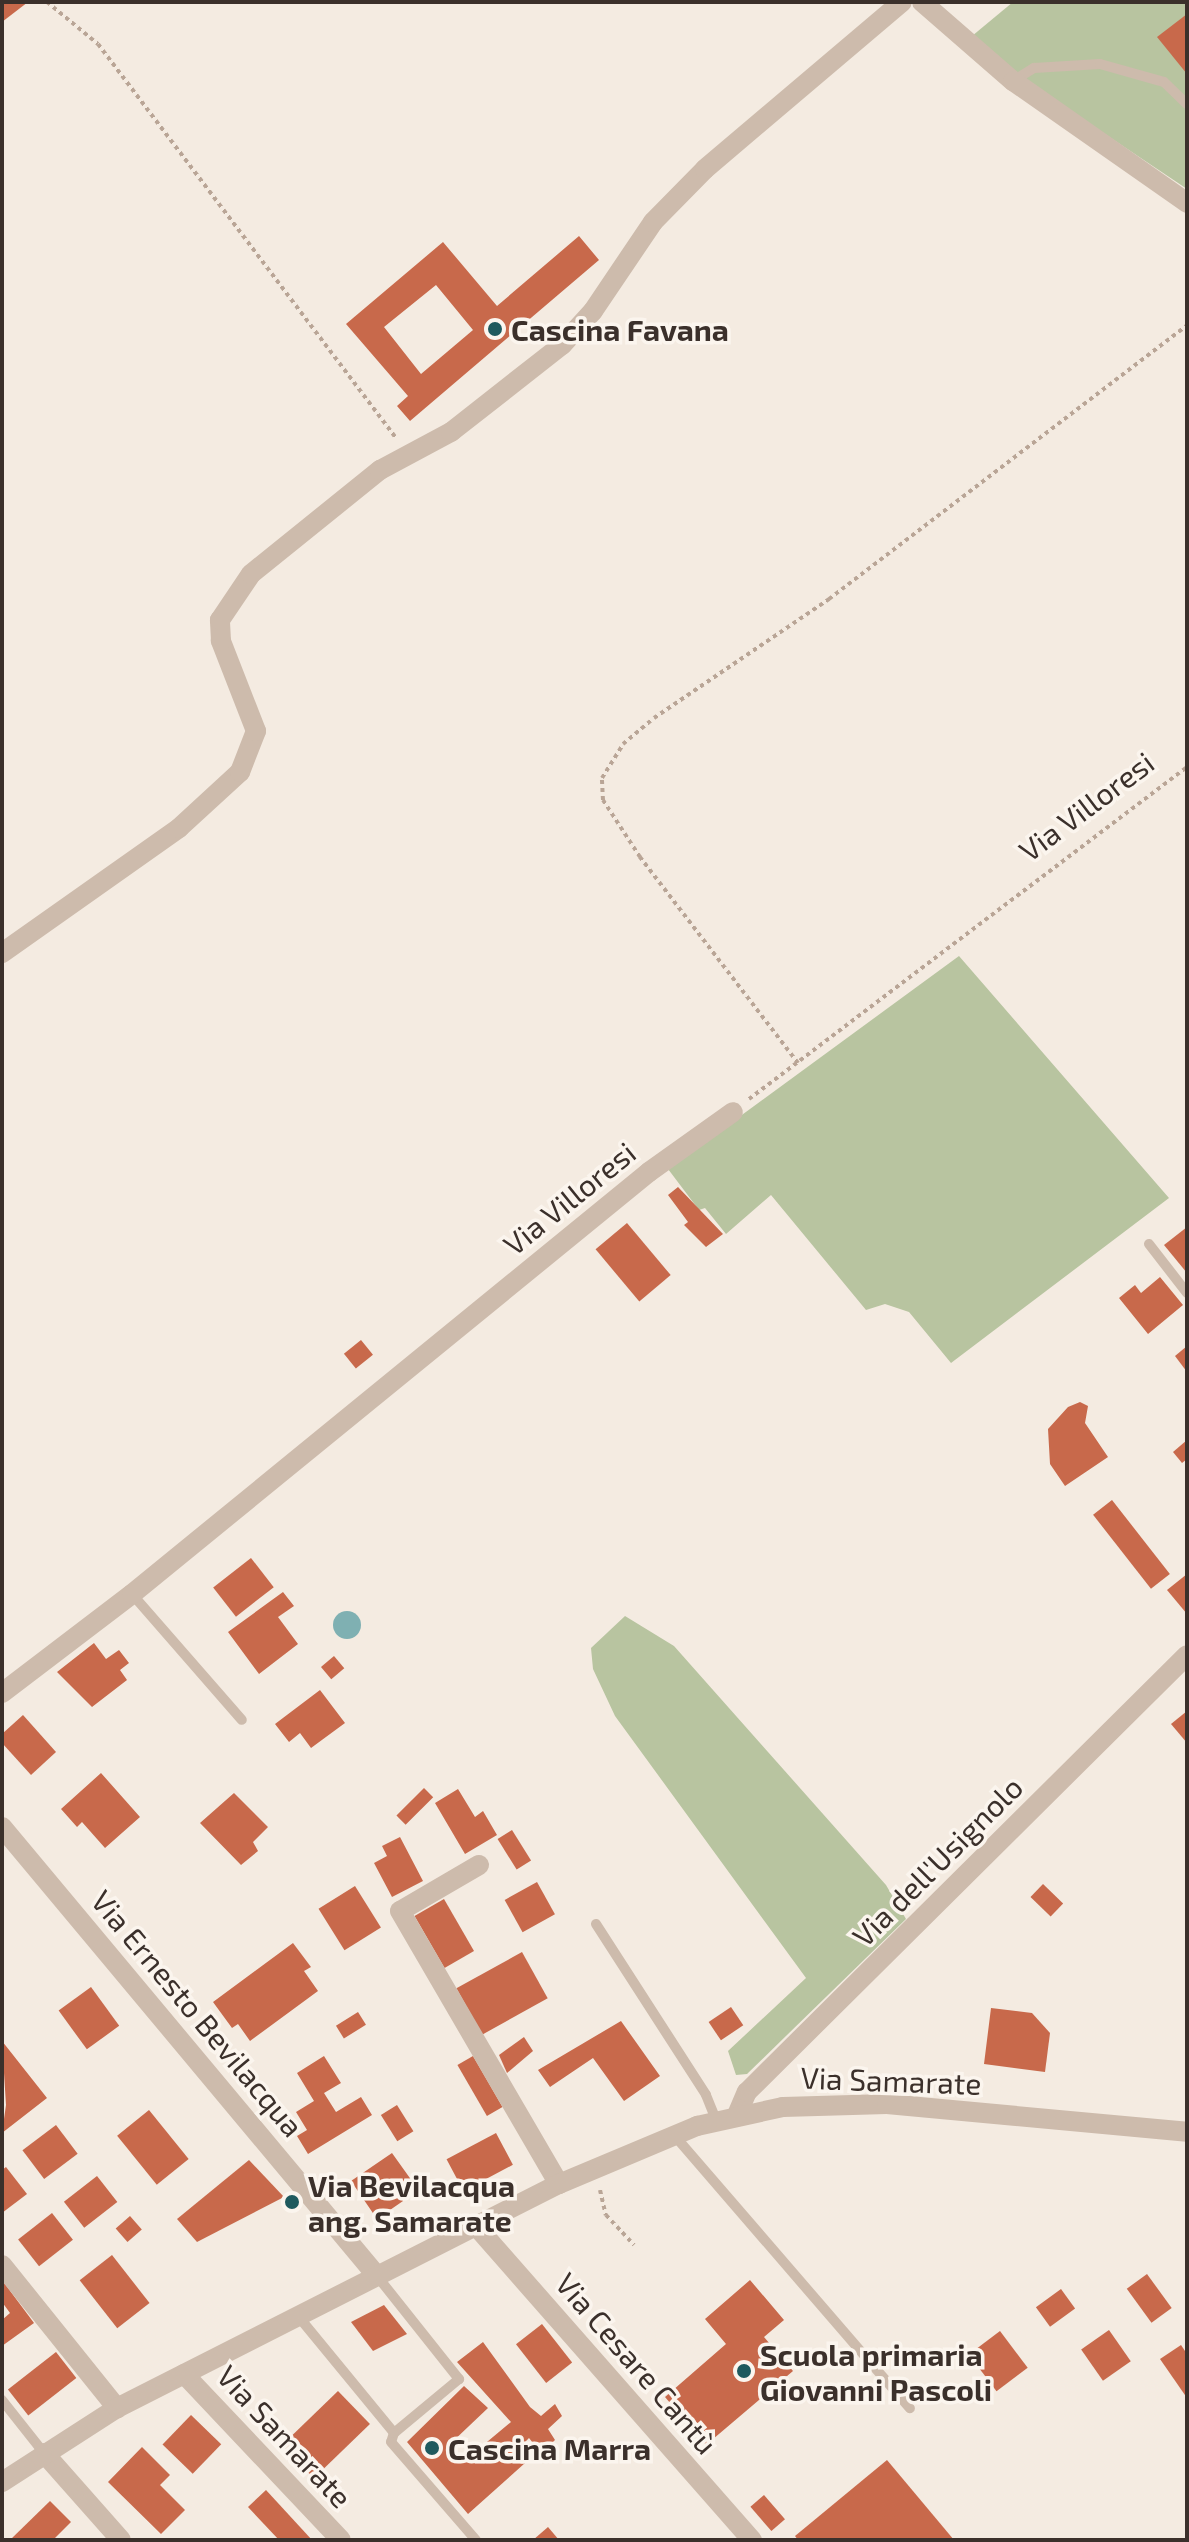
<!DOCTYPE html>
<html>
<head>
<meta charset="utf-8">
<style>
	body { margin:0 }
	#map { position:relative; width:1189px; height:2542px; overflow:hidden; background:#f4ebe1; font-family:"Exo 2",sans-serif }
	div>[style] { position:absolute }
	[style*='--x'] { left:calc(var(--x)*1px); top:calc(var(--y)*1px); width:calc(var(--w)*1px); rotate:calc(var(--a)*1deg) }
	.green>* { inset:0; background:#b8c4a0 }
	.water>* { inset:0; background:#7fb0b2 }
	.round { border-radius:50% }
	.building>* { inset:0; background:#c8694b; transform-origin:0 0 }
	.path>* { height:4px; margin-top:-2px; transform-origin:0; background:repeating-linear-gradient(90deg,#b9a596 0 4px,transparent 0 8px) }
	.service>* { height:10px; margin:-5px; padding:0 5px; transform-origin:5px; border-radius:5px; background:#cdbbac }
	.minor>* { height:20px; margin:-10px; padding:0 10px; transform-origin:10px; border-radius:10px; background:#cdbbac }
	.tertiary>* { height:20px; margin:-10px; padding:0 10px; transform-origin:10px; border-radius:10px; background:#cdbbac }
	.dots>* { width:22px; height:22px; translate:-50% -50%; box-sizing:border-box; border:4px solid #fbf5ee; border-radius:50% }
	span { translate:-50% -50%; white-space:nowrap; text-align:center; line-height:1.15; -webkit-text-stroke:7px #fbf5ee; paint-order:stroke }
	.poi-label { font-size:30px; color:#3b302b; font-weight:700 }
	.left { translate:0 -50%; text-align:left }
	.street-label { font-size:30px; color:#3b302b }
	.frame { position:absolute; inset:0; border:4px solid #3b302b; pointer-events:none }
</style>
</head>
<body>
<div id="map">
	<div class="green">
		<i style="clip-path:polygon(1013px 2px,1187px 2px,1187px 189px,966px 41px)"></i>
		<i style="clip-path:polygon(959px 956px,1169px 1198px,951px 1363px,909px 1312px,885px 1304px,866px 1310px,771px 1195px,726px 1234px,705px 1208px,699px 1210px,668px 1169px)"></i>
		<i style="clip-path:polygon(625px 1616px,674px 1646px,886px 1885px,906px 1919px,747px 2074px,736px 2075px,728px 2051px,806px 1978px,615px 1716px,593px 1669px,591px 1648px)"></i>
	</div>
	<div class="water">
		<i class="round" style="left:333px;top:1611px;width:28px;height:28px"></i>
	</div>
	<div class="building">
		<i style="clip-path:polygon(2px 2px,28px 2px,2px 22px)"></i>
		<i style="clip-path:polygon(1187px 14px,1187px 74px,1157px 37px)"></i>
		<i style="clip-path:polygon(evenodd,579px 236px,599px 260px,410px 421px,397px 406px,408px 396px,346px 324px,443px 242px,497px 306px,579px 236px,436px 285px,473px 330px,421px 374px,384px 327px,436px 285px)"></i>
		<i style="clip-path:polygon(678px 1187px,723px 1234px,706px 1247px,684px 1225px,688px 1222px,668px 1195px)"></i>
		<i style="left:627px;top:1223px;width:68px;height:41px;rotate:50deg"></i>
		<i style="clip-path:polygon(1187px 1227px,1187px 1273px,1164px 1245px)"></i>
		<i style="clip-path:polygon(1160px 1277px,1183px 1305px,1148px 1334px,1119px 1298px,1135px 1285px,1141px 1293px)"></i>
		<i style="left:361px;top:1340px;width:19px;height:22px;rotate:51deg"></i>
		<i style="clip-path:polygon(1187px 1346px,1187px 1372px,1175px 1356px)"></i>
		<i style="clip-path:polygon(1080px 1402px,1088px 1406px,1085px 1423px,1108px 1457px,1065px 1486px,1050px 1464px,1048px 1429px,1068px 1407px)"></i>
		<i style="clip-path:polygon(1187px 1440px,1187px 1459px,1182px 1463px,1173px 1452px)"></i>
		<i style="left:1112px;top:1500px;width:94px;height:24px;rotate:52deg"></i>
		<i style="left:251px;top:1558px;width:37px;height:48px;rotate:52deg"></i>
		<i style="clip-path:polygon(1187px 1574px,1187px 1614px,1167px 1590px)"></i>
		<i style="clip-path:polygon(283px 1592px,294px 1606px,278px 1617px,298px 1644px,259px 1674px,228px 1632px)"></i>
		<i style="clip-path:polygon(94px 1643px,106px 1659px,119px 1650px,129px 1663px,120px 1670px,127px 1680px,92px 1707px,57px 1672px)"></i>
		<i style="left:334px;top:1656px;width:16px;height:17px;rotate:50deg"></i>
		<i style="clip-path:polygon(320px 1690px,345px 1723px,311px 1748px,300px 1733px,289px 1742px,275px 1724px)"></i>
		<i style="clip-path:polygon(1187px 1711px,1187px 1743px,1171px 1724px)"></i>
		<i style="clip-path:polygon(23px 1715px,56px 1752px,31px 1775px,2px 1743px,2px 1734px)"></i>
		<i style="clip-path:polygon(101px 1773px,140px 1817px,105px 1848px,82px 1822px,77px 1827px,61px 1809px)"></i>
		<i style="left:424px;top:1788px;width:13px;height:39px;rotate:45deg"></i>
		<i style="clip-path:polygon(458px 1789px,475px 1817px,483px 1811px,497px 1835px,465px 1854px,435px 1803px)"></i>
		<i style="clip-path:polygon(234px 1793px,268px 1827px,253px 1842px,258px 1851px,241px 1865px,200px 1823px)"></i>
		<i style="left:512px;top:1830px;width:36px;height:17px;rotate:58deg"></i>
		<i style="clip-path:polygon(400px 1837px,423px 1881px,392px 1897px,374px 1863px,387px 1856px,382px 1846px)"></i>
		<i style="left:537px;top:1882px;width:37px;height:37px;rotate:61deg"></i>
		<i style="left:1043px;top:1884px;width:28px;height:18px;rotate:44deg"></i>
		<i style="left:355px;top:1886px;width:49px;height:43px;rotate:58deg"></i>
		<i style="left:444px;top:1899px;width:60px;height:34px;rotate:60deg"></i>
		<i style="clip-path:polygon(293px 1943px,311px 1967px,304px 1971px,318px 1991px,250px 2041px,238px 2024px,232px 2028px,213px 2002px)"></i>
		<i style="left:522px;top:1952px;width:53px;height:75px;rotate:61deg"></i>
		<i style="left:91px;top:1987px;width:48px;height:40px;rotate:54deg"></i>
		<i style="left:731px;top:2007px;width:22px;height:27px;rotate:56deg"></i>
		<i style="clip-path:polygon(991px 2008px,1032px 2013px,1050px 2033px,1045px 2072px,984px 2064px)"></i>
		<i style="left:358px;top:2012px;width:15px;height:26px;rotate:58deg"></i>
		<i style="clip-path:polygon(621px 2021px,660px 2076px,624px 2101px,593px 2058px,550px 2087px,538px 2070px)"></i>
		<i style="clip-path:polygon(524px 2037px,533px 2051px,507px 2073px,499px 2055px)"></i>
		<i style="clip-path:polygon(2px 2041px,47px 2098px,2px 2133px,6px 2105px)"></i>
		<i style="clip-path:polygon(324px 2056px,341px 2083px,324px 2093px,336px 2112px,361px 2097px,372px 2115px,308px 2154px,297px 2136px,307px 2130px,296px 2112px,314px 2101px,297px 2073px)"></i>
		<i style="left:473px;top:2056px;width:59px;height:18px;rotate:60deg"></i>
		<i style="left:397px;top:2105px;width:31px;height:19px;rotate:58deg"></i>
		<i style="left:149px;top:2110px;width:63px;height:41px;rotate:51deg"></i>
		<i style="left:56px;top:2125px;width:36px;height:42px;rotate:53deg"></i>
		<i style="left:496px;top:2133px;width:36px;height:56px;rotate:62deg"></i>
		<i style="clip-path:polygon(392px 2153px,412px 2181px,397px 2192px,403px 2201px,377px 2219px,351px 2181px)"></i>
		<i style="clip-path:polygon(249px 2160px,284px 2197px,197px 2242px,177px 2219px)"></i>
		<i style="clip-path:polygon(6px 2167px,27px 2194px,2px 2213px,2px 2170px)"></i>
		<i style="left:97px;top:2176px;width:33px;height:42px;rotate:52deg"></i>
		<i style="left:52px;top:2213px;width:34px;height:43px;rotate:52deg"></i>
		<i style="left:130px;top:2216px;width:18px;height:19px;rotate:49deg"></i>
		<i style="left:112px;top:2255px;width:61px;height:41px;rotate:52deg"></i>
		<i style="left:1147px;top:2274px;width:42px;height:25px;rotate:54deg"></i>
		<i style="clip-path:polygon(2px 2280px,34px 2323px,2px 2346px,2px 2320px,10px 2313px,2px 2302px)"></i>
		<i style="clip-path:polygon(750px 2280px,784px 2320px,764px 2337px,793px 2371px,706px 2445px,665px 2397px,726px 2344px,705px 2319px)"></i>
		<i style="left:1061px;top:2289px;width:24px;height:31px;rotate:54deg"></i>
		<i style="clip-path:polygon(384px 2305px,407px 2334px,373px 2351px,351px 2322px)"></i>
		<i style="left:542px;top:2324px;width:49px;height:33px;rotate:52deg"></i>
		<i style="left:1109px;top:2330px;width:38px;height:34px;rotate:55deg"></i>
		<i style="left:1000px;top:2331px;width:46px;height:39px;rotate:53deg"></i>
		<i style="clip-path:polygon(483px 2342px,530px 2407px,541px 2416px,555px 2404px,562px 2416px,548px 2429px,555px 2440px,541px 2453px,529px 2438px,516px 2451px,525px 2463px,468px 2514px,407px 2442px,464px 2386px,488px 2408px,449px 2445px,463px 2462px,511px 2422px,457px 2362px)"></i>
		<i style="clip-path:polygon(1181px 2345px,1187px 2354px,1187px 2398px,1160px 2359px)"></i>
		<i style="left:56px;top:2352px;width:33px;height:61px;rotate:52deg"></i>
		<i style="left:338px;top:2391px;width:46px;height:78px;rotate:46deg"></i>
		<i style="left:191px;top:2415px;width:42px;height:41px;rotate:44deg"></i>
		<i style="clip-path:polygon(142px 2447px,170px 2475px,160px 2485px,185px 2510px,161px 2534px,108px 2482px)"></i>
		<i style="clip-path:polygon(887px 2460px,954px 2540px,798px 2540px,795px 2536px)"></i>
		<i style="clip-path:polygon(266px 2490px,312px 2540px,279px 2540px,248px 2507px)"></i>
		<i style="left:764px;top:2495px;width:32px;height:18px;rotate:49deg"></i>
		<i style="clip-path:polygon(50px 2501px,71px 2522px,53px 2540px,10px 2540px)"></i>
		<i style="clip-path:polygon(548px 2527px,559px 2540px,533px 2540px)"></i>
	</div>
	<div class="path">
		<i style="--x:47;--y:2;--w:66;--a:39.5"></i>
		<i style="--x:98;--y:44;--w:495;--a:52.9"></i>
		<i style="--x:798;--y:1063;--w:260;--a:-127.5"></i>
		<i style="--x:640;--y:857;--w:68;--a:-123"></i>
		<i style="--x:603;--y:800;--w:22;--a:-93"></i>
		<i style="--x:602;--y:778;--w:40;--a:-58"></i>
		<i style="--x:623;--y:744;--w:40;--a:-40"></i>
		<i style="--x:654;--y:718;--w:212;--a:-34.2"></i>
		<i style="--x:829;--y:599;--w:451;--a:-37.4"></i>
		<i style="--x:749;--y:1099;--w:550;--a:-37.16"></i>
		<i style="--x:600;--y:2190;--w:26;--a:77"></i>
		<i style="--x:606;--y:2215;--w:41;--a:47"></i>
	</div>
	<div class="service">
		<i style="--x:1013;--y:81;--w:25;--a:-32"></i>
		<i style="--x:1034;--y:68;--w:66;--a:-3.5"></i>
		<i style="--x:1100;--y:64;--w:66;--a:15.7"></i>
		<i style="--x:1164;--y:82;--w:32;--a:44"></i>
		<i style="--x:1149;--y:1244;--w:62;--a:52.2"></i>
		<i style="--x:132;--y:1594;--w:167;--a:48.9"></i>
		<i style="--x:596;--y:1924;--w:203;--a:57.2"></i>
		<i style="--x:706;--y:2095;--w:27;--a:68"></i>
		<i style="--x:674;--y:2135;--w:361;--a:49.2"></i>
		<i style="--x:377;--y:2276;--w:132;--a:51.5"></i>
		<i style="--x:459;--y:2379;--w:85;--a:140.3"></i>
		<i style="--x:298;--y:2316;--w:151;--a:50.6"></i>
		<i style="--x:394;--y:2433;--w:9;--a:108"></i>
		<i style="--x:391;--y:2442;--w:130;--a:49.1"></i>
		<i style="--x:2;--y:2400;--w:68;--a:51.6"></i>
	</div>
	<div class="minor">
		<i style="--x:922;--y:2;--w:121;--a:41"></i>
		<i style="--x:1013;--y:81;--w:213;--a:35"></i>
		<i style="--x:2;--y:953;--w:217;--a:-35.2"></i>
		<i style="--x:179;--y:828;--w:83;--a:-42.6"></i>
		<i style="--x:240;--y:772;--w:44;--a:-68.7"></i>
		<i style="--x:256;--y:731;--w:97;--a:-111.3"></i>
		<i style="--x:221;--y:641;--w:21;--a:-93"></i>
		<i style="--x:220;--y:620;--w:55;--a:-56"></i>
		<i style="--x:251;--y:574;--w:166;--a:-38.9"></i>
		<i style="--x:380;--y:470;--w:81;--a:-28.2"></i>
		<i style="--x:451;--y:432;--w:141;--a:-38.1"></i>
		<i style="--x:562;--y:345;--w:46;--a:-47.6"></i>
		<i style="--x:593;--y:311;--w:107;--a:-56"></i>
		<i style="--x:653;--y:222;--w:74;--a:-45.5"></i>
		<i style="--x:705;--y:169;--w:258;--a:-40.3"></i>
		<i style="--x:2;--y:1693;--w:163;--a:-37.3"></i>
		<i style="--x:132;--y:1594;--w:667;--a:-39.22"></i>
		<i style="--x:649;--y:1172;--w:103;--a:-35.5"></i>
		<i style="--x:2;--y:1827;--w:585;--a:50.13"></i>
		<i style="--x:479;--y:1865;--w:91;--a:149.8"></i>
		<i style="--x:400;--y:1911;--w:316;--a:59.8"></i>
		<i style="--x:737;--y:2115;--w:25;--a:-67"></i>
		<i style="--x:747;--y:2092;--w:620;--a:-44.8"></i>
		<i style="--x:476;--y:2226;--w:418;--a:48.7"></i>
		<i style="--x:2;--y:2265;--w:184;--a:51.2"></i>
		<i style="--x:184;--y:2374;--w:228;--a:46.6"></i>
		<i style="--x:44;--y:2453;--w:116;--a:48.5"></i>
	</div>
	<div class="tertiary">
		<i style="--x:2;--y:2482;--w:137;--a:-32.8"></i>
		<i style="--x:117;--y:2408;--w:496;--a:-26.9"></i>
		<i style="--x:559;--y:2184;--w:150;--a:-22.8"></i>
		<i style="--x:697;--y:2126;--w:88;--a:-12.5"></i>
		<i style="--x:783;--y:2107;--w:104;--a:-1.7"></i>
		<i style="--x:887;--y:2104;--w:301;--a:5.3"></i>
	</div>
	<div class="dots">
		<i style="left:495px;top:329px;background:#1f5a5e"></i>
		<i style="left:292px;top:2202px;background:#1f5a5e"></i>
		<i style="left:744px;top:2371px;background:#1f5a5e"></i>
		<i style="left:432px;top:2448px;background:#1f5a5e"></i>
	</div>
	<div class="poi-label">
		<span class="left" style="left:511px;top:329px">Cascina Favana</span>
		<span class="left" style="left:308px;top:2202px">Via Bevilacqua<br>ang. Samarate</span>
		<span class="left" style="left:760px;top:2371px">Scuola primaria<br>Giovanni Pascoli</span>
		<span class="left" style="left:448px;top:2448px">Cascina Marra</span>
	</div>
	<div class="street-label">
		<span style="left:1086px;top:806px;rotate:-37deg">Via Villoresi</span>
		<span style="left:569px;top:1198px;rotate:-39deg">Via Villoresi</span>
		<span style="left:937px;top:1861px;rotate:-45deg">Via dell'Usignolo</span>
		<span style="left:198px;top:2013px;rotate:50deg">Via Ernesto Bevilacqua</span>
		<span style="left:891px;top:2080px;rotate:2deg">Via Samarate</span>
		<span style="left:637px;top:2363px;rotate:49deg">Via Cesare Cantù</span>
		<span style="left:285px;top:2436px;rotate:47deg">Via Samarate</span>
	</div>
	<div class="frame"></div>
</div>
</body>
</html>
